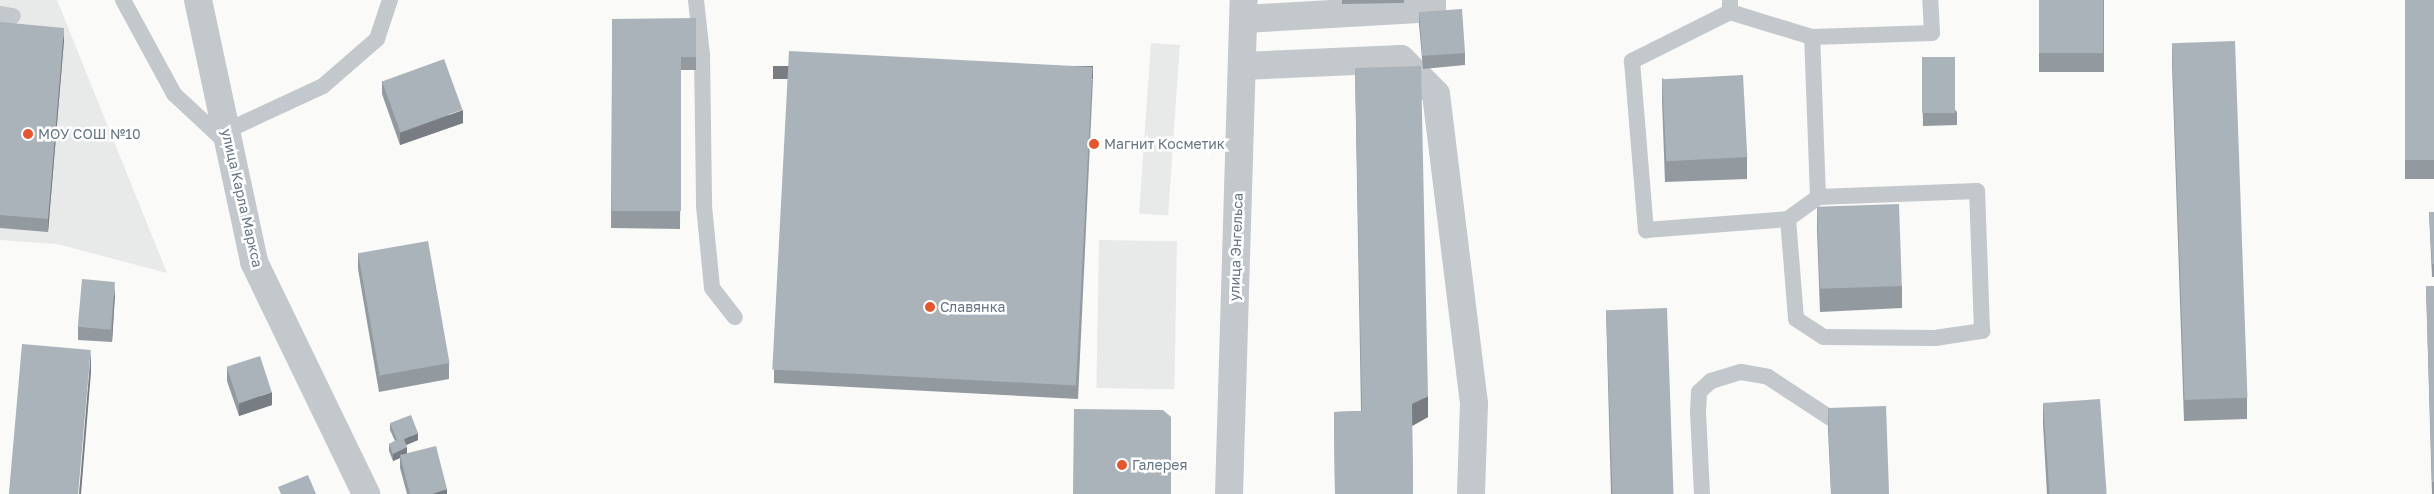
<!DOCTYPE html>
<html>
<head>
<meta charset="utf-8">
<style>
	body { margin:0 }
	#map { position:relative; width:2434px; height:494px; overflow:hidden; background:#fafaf8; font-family:"Golos Text",sans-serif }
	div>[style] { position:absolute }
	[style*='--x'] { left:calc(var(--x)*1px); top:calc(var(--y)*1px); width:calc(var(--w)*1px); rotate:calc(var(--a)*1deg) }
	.built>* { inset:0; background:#e8e9e9; transform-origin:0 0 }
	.service>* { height:16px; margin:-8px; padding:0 8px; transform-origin:8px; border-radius:8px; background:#c3c8cc }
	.minor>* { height:28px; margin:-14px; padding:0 14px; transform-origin:14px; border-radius:14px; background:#c3c8cc }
	.wall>* { inset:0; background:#929a9f; transform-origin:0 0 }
	.shaded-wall>* { inset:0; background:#777d82; transform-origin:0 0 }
	.building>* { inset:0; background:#aab3b9; transform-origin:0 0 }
	.dots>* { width:14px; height:14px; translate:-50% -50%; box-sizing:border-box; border:2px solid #fff; border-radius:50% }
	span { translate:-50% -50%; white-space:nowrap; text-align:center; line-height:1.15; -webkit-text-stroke:5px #fff; paint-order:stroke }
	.poi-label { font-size:14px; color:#657683 }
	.left { translate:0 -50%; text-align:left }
	.street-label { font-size:14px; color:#657683 }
</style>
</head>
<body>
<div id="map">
	<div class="built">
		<i style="clip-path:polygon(0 0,57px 0,167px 273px,57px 244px,0 240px)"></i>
		<i style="left:1151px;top:43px;width:29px;height:171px;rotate:4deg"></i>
		<i style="left:1099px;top:240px;width:78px;height:148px;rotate:1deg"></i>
	</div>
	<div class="service">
		<i style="--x:123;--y:0;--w:107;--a:61.5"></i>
		<i style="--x:174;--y:94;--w:74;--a:42.8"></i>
		<i style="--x:696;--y:0;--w:55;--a:83.8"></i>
		<i style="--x:702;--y:55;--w:151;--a:89.2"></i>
		<i style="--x:704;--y:206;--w:82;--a:84.4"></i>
		<i style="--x:712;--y:288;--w:37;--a:52"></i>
		<i style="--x:1730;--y:0;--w:12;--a:90"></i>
		<i style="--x:1730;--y:12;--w:110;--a:153.4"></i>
		<i style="--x:1632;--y:61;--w:170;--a:85.3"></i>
		<i style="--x:1646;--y:230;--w:142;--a:-4.4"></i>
		<i style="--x:1788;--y:219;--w:100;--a:85.4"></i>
		<i style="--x:1796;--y:319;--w:33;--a:33"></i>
		<i style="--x:1824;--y:337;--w:111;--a:0.5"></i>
		<i style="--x:1935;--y:338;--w:48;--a:-8.5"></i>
		<i style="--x:1982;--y:331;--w:140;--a:-92"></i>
		<i style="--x:1977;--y:191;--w:159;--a:177.8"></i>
		<i style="--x:1818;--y:197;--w:160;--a:-92.1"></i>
		<i style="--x:1812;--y:37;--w:120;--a:-1.9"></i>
		<i style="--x:1932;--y:33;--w:33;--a:-93"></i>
		<i style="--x:1730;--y:12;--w:86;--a:17"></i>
		<i style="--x:0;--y:14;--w:13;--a:9"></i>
		<i style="--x:226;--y:131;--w:107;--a:-24.9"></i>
		<i style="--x:323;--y:86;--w:72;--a:-41"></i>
		<i style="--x:377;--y:39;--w:41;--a:-71.6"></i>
		<i style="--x:1788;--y:219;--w:37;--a:-36"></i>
		<i style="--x:1702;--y:494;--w:82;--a:-92.8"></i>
		<i style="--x:1698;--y:412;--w:20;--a:-87"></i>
		<i style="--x:1699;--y:392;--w:16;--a:-43"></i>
		<i style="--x:1711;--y:381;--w:31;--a:-17"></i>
		<i style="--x:1741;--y:372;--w:27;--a:10"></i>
		<i style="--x:1768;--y:377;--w:80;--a:33.3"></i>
	</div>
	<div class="minor">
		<i style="--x:198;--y:0;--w:268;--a:77.9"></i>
		<i style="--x:254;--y:262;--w:258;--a:64.2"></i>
		<i style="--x:1244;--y:19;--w:188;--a:-3.3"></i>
		<i style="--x:1432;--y:8;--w:8;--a:-90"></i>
		<i style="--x:1242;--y:66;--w:159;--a:-2.5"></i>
		<i style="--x:1401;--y:59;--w:49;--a:45"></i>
		<i style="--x:1436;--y:94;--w:311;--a:83"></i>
		<i style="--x:1474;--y:403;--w:91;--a:91.9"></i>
		<i style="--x:1229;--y:494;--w:494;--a:-88.3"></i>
	</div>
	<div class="wall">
		<i style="clip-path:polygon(1342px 0,1404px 0,1404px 3px,1342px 4px)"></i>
		<i style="left:2039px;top:0;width:65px;height:72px"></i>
		<i style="left:2405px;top:0;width:29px;height:179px"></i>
		<i style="clip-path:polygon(1419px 12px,1465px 53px,1465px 65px,1423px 69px,1419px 25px)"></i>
		<i style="clip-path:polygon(696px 18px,696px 70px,681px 70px,680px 229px,611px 228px,612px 62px)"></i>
		<i style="clip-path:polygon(0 22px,64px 40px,48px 232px,0 228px)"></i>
		<i style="clip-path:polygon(2172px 43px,2247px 398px,2247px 419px,2184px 421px,2172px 64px)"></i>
		<i style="clip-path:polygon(1355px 68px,1428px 417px,1412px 426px,1413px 494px,1335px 494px,1334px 412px,1361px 411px)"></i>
		<i style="clip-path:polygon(1922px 70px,1957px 112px,1957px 125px,1923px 126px)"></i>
		<i style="clip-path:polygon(1662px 78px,1747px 157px,1747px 179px,1665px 182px,1662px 100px)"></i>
		<i style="clip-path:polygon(1093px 79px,1078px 399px,774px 383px,774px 370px)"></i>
		<i style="clip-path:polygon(382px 81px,463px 123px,400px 145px,382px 94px)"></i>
		<i style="clip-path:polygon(1817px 208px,1902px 286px,1902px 308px,1820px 312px,1817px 230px)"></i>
		<i style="clip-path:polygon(2429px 212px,2434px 212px,2434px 277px,2432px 277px)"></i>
		<i style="clip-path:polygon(358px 253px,449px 363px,449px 379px,379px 392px,358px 269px)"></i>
		<i style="clip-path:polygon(2426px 286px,2434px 286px,2434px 494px,2432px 494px)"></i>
		<i style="clip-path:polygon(115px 294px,112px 342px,78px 340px,78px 327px)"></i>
		<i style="clip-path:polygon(1606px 309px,1673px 494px,1611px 494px)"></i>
		<i style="clip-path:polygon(227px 368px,272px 405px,239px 416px,227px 381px)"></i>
		<i style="clip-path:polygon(2043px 403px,2106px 494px,2047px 494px,2043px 424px)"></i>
		<i style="clip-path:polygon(1828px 408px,1889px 494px,1831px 494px,1828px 430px)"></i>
		<i style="clip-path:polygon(390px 423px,418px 440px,406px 445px,407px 454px,447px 494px,407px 494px,400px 468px,400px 458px,393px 461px,389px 451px,389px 444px,395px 441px,390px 430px)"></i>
	</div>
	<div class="shaded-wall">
		<i style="clip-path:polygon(64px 28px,64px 40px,48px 232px,48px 219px)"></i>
		<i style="left:1093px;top:66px;width:13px;height:320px;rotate:90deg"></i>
		<i style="clip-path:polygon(463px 110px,463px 123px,400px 145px,400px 133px)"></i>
		<i style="clip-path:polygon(115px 282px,115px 294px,112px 342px,112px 330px)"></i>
		<i style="clip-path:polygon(91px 350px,91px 372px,81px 494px,79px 494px)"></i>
		<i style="clip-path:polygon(272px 392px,272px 405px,239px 416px,239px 404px)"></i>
		<i style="clip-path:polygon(1428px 396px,1428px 417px,1412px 426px,1412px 404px)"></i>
		<i style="clip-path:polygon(418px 433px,418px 440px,404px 446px,404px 439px)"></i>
		<i style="clip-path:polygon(407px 447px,407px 454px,400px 455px,400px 458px,393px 461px,393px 454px)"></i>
		<i style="clip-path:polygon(447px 489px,447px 494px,432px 494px)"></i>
	</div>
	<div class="building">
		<i style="left:2039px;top:0;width:64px;height:53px"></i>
		<i style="left:2405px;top:0;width:29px;height:160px"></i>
		<i style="left:1462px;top:9px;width:44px;height:43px;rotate:86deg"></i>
		<i style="clip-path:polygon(696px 18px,696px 57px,681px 57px,681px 53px,612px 53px,612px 55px,612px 19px)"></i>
		<i style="clip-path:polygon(0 22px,64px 28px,48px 219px,0 215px)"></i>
		<i style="left:2235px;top:41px;width:357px;height:63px;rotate:88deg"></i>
		<i style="left:789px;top:51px;width:304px;height:319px;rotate:3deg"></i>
		<i style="left:612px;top:53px;width:69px;height:158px"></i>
		<i style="left:1922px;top:57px;width:33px;height:56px"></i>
		<i style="left:444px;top:59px;width:54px;height:66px;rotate:70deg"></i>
		<i style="clip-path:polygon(1421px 66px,1428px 396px,1412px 404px,1413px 494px,1335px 494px,1334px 412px,1362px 411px,1355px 68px)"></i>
		<i style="left:1743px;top:75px;width:82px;height:81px;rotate:87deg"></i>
		<i style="left:1899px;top:204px;width:82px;height:82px;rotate:88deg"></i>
		<i style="clip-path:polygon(2429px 212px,2434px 212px,2434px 264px,2432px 264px)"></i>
		<i style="left:428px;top:241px;width:124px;height:71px;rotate:80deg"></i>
		<i style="left:82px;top:279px;width:33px;height:48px;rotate:5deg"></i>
		<i style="clip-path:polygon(2426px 286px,2434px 286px,2434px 482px,2432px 482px)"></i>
		<i style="left:1667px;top:308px;width:186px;height:61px;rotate:88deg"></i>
		<i style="left:22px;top:344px;width:69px;height:151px;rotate:5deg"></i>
		<i style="left:260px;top:356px;width:38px;height:35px;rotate:72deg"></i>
		<i style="left:2100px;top:399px;width:95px;height:57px;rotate:86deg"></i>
		<i style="left:1886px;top:406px;width:88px;height:58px;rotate:88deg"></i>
		<i style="clip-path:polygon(1074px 409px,1163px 410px,1171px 417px,1171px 494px,1073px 494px)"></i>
		<i style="clip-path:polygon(411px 415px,418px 433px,404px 439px,407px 447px,393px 454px,389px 444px,397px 440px,390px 423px)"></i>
		<i style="clip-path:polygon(436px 446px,447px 489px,432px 494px,410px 494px,400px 455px)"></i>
		<i style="clip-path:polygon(308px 475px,316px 494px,281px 494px,278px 487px)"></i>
	</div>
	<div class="dots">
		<i style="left:28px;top:134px;background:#e4572e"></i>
		<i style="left:1094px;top:144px;background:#e4572e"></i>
		<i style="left:930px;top:307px;background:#e4572e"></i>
		<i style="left:1122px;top:465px;background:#e4572e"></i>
	</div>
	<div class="poi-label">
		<span class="left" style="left:38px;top:134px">МОУ СОШ №10</span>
		<span class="left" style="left:1104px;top:144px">Магнит Косметик</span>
		<span class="left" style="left:940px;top:307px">Славянка</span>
		<span class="left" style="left:1132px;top:465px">Галерея</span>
	</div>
	<div class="street-label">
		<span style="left:242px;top:198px;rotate:77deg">улица Карла Маркса</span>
		<span style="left:1236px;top:247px;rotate:-88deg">улица Энгельса</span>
	</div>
</div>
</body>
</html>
